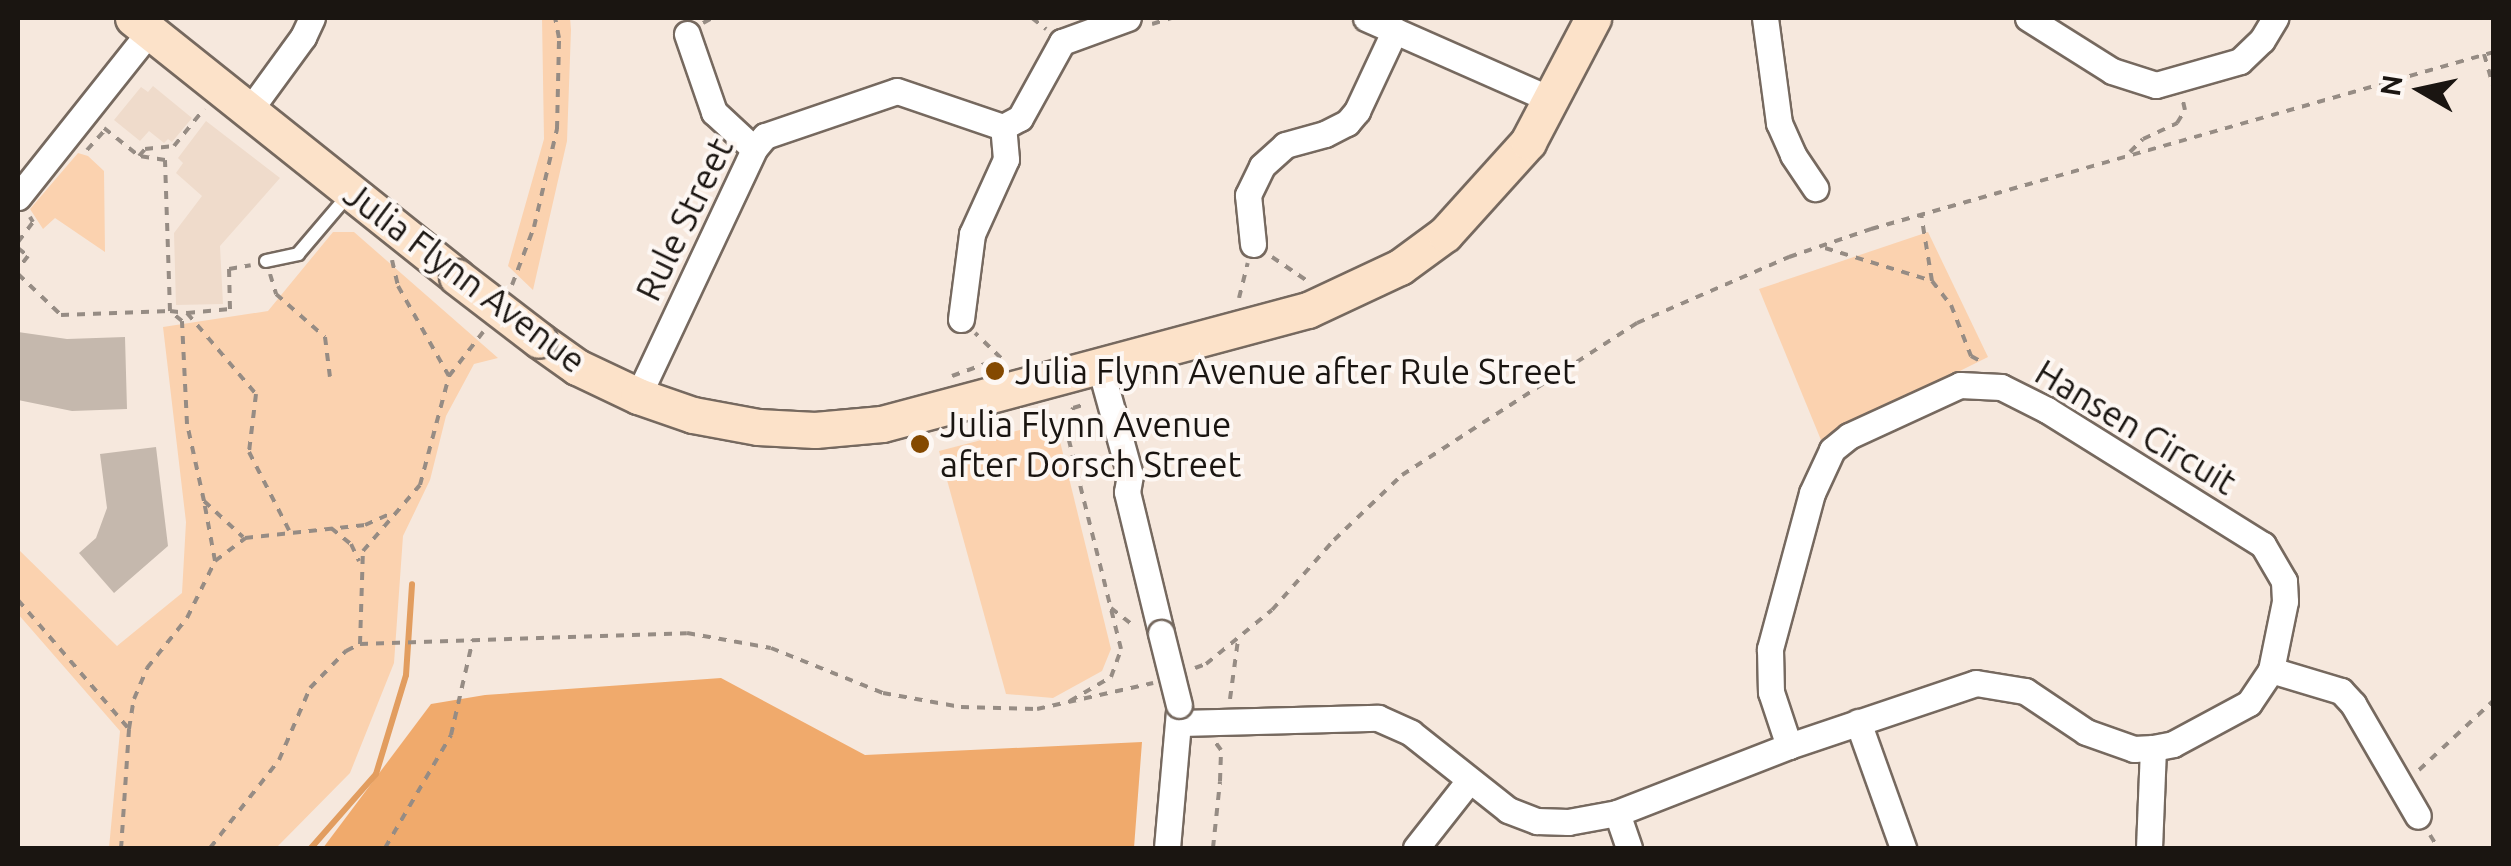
<!DOCTYPE html>
<html>
<head>
<meta charset="utf-8">
<style>
	body { margin:0 }
	#map { position:relative; width:2511px; height:866px; overflow:hidden; background:#f6e8dd; font-family:Ubuntu,sans-serif }
	div>[style] { position:absolute }
	[style*='--x'] { left:calc(var(--x)*1px); top:calc(var(--y)*1px); width:calc(var(--w)*1px); rotate:calc(var(--a)*1deg) }
	.built>* { inset:0; background:#efdbcb }
	.green>* { inset:0; background:#fbd2af }
	.forest>* { inset:0; background:#f0aa6c }
	.stream>* { height:6px; margin:-3px; padding:0 3px; transform-origin:3px; border-radius:3px; background:#e29d5f }
	.building>* { inset:0; background:#c5b8ad }
	.path>* { height:4px; margin-top:-2px; transform-origin:0; background:repeating-linear-gradient(90deg,#968c84 0 8px,transparent 0 16px) }
	.roads { filter:drop-shadow(2px 0 #76695f) drop-shadow(-2px 0 #76695f) drop-shadow(0 2px #76695f) drop-shadow(0 -2px #76695f) }
	.lane>* { height:12px; margin:-6px; padding:0 6px; transform-origin:6px; border-radius:6px; background:#fff }
	.street>* { height:25px; margin:-12.5px; padding:0 12.5px; transform-origin:12.5px; border-radius:12.5px; background:#fff }
	.secondary>* { height:35px; margin:-17.5px; padding:0 17.5px; transform-origin:17.5px; border-radius:17.5px; background:#fce2c9 }
	.bridges { filter:drop-shadow(2px 0 #76695f) drop-shadow(-2px 0 #76695f) drop-shadow(0 2px #76695f) drop-shadow(0 -2px #76695f) }
	.street-bridge>* { height:25px; margin:-12.5px; padding:0 12.5px; transform-origin:12.5px; border-radius:12.5px; background:#fff }
	.secondary-bridge>* { height:35px; margin:-17.5px; padding:0 17.5px; transform-origin:17.5px; border-radius:17.5px; background:#fce2c9 }
	.dots>* { width:28px; height:28px; translate:-50% -50%; box-sizing:border-box; border:5px solid #fdf7f3; border-radius:50% }
	span { translate:-50% -50%; white-space:nowrap; text-align:center; line-height:1.15; -webkit-text-stroke:8px #fdf7f3; paint-order:stroke }
	.street-label { font-size:35px; color:#1a1511 }
	.poi-label { font-size:35px; color:#1a1511 }
	.left { translate:0 -50%; text-align:left }
	.frame { position:absolute; inset:0; border:20px solid #1a1511; pointer-events:none }
	.north { position:absolute; left:2371px; top:40px; width:100px; height:100px; -webkit-text-stroke:8px #fdf7f3; paint-order:stroke; rotate:279deg; font-size:28px; font-weight:700; line-height:40px; text-align:center; color:#1a1511 }
	.north::after { content:''; display:block; margin:auto; width:35px; height:45px; background:#1a1511; clip-path:polygon(50% 0,100% 100%,50% 72%,0 100%) }
</style>
</head>
<body>
<div id="map">
	<div class="built">
		<i style="clip-path:polygon(153px 86px,192px 118px,172px 142px,168px 139px,164px 143px,149px 131px,140px 141px,114px 120px,141px 87px,148px 92px)"></i>
		<i style="clip-path:polygon(206px 121px,280px 178px,220px 246px,223px 304px,176px 305px,174px 233px,202px 196px,176px 173px,183px 163px,178px 158px)"></i>
	</div>
	<div class="green">
		<i style="clip-path:polygon(542px 18px,570px 18px,571px 30px,567px 141px,533px 290px,508px 266px,544px 139px)"></i>
		<i style="clip-path:polygon(78px 153px,88px 156px,104px 171px,105px 252px,55px 218px,43px 229px,30px 209px)"></i>
		<i style="clip-path:polygon(333px 232px,354px 232px,498px 358px,474px 364px,446px 416px,430px 480px,403px 536px,394px 663px,350px 773px,276px 848px,109px 848px,120px 731px,18px 614px,18px 549px,117px 646px,182px 593px,186px 522px,163px 327px,268px 311px)"></i>
		<i style="clip-path:polygon(1928px 232px,1988px 357px,1821px 440px,1759px 289px)"></i>
		<i style="clip-path:polygon(1055px 421px,1111px 649px,1102px 671px,1053px 698px,1006px 694px,939px 451px)"></i>
	</div>
	<div class="forest">
		<i style="clip-path:polygon(721px 678px,865px 755px,1142px 742px,1134px 848px,323px 848px,431px 704px,485px 695px)"></i>
	</div>
	<div class="stream">
		<i style="--x:311;--y:848;--w:98;--a:-48.7"></i>
		<i style="--x:376;--y:774;--w:103;--a:-73.1"></i>
		<i style="--x:406;--y:675;--w:91;--a:-86.2"></i>
	</div>
	<div class="building">
		<i style="clip-path:polygon(18px 332px,67px 339px,125px 337px,127px 409px,72px 411px,18px 400px)"></i>
		<i style="clip-path:polygon(156px 447px,168px 546px,114px 593px,79px 553px,96px 538px,107px 508px,100px 454px)"></i>
	</div>
	<div class="path">
		<i style="--x:1032;--y:18;--w:18;--a:38"></i>
		<i style="--x:703;--y:23;--w:10;--a:-29"></i>
		<i style="--x:1152;--y:24;--w:21;--a:-17"></i>
		<i style="--x:2484;--y:54;--w:35;--a:74"></i>
		<i style="--x:104;--y:128;--w:45;--a:38.7"></i>
		<i style="--x:139;--y:156;--w:9;--a:-49"></i>
		<i style="--x:145;--y:149;--w:29;--a:-6"></i>
		<i style="--x:174;--y:146;--w:48;--a:-51"></i>
		<i style="--x:87;--y:150;--w:28;--a:-48"></i>
		<i style="--x:2130;--y:152;--w:18;--a:-45"></i>
		<i style="--x:2143;--y:139;--w:38;--a:-25"></i>
		<i style="--x:2177;--y:123;--w:15;--a:-58"></i>
		<i style="--x:2185;--y:110;--w:9;--a:-103"></i>
		<i style="--x:18;--y:242;--w:25;--a:-53"></i>
		<i style="--x:33;--y:222;--w:6;--a:-121"></i>
		<i style="--x:18;--y:248;--w:13;--a:39"></i>
		<i style="--x:28;--y:256;--w:16;--a:128"></i>
		<i style="--x:1825;--y:248;--w:112;--a:17.1"></i>
		<i style="--x:1932;--y:281;--w:68;--a:-99.3"></i>
		<i style="--x:1272;--y:257;--w:41;--a:34.1"></i>
		<i style="--x:392;--y:260;--w:27;--a:77"></i>
		<i style="--x:398;--y:286;--w:103;--a:60.5"></i>
		<i style="--x:18;--y:274;--w:59;--a:43.6"></i>
		<i style="--x:61;--y:315;--w:109;--a:-2.1"></i>
		<i style="--x:170;--y:311;--w:151;--a:-91.9"></i>
		<i style="--x:165;--y:160;--w:26;--a:-171"></i>
		<i style="--x:270;--y:274;--w:21;--a:73"></i>
		<i style="--x:276;--y:294;--w:65;--a:41.3"></i>
		<i style="--x:325;--y:337;--w:40;--a:82.9"></i>
		<i style="--x:1932;--y:281;--w:31;--a:52"></i>
		<i style="--x:1951;--y:305;--w:55;--a:68.6"></i>
		<i style="--x:1971;--y:356;--w:10;--a:29"></i>
		<i style="--x:512;--y:285;--w:62;--a:-69.2"></i>
		<i style="--x:534;--y:227;--w:101;--a:-76.8"></i>
		<i style="--x:557;--y:129;--w:91;--a:-88.7"></i>
		<i style="--x:559;--y:38;--w:20;--a:-101"></i>
		<i style="--x:1239;--y:298;--w:36;--a:-76"></i>
		<i style="--x:187;--y:313;--w:43;--a:-5.3"></i>
		<i style="--x:230;--y:309;--w:40;--a:-91.4"></i>
		<i style="--x:229;--y:269;--w:22;--a:-10"></i>
		<i style="--x:952;--y:376;--w:52;--a:-20.2"></i>
		<i style="--x:1001;--y:358;--w:36;--a:-136"></i>
		<i style="--x:204;--y:501;--w:79;--a:-102.4"></i>
		<i style="--x:187;--y:424;--w:103;--a:-92.8"></i>
		<i style="--x:182;--y:321;--w:16;--a:-140"></i>
		<i style="--x:170;--y:311;--w:17;--a:7"></i>
		<i style="--x:187;--y:313;--w:106;--a:49.6"></i>
		<i style="--x:256;--y:394;--w:58;--a:96.9"></i>
		<i style="--x:249;--y:452;--w:88;--a:62.9"></i>
		<i style="--x:331;--y:528;--w:26;--a:39"></i>
		<i style="--x:351;--y:544;--w:19;--a:65"></i>
		<i style="--x:215;--y:561;--w:61;--a:-100.4"></i>
		<i style="--x:204;--y:501;--w:53;--a:42.7"></i>
		<i style="--x:18;--y:600;--w:170;--a:49.3"></i>
		<i style="--x:129;--y:729;--w:119;--a:93.8"></i>
		<i style="--x:1111;--y:608;--w:31;--a:38"></i>
		<i style="--x:360;--y:644;--w:93;--a:-88.2"></i>
		<i style="--x:363;--y:551;--w:87;--a:-49.2"></i>
		<i style="--x:420;--y:485;--w:113;--a:-75.1"></i>
		<i style="--x:449;--y:376;--w:56;--a:-52.3"></i>
		<i style="--x:1195;--y:668;--w:12;--a:-20"></i>
		<i style="--x:1206;--y:664;--w:85;--a:-39.3"></i>
		<i style="--x:1272;--y:610;--w:94;--a:-48.5"></i>
		<i style="--x:1334;--y:540;--w:94;--a:-43.7"></i>
		<i style="--x:1402;--y:475;--w:280;--a:-32.9"></i>
		<i style="--x:1637;--y:323;--w:166;--a:-23.5"></i>
		<i style="--x:1789;--y:257;--w:87;--a:-18.9"></i>
		<i style="--x:1871;--y:229;--w:648;--a:-15.86"></i>
		<i style="--x:1230;--y:699;--w:60;--a:-82.3"></i>
		<i style="--x:1070;--y:701;--w:48;--a:-30.3"></i>
		<i style="--x:1111;--y:677;--w:30;--a:-70"></i>
		<i style="--x:1121;--y:649;--w:232;--a:-104"></i>
		<i style="--x:1065;--y:424;--w:18;--a:-63"></i>
		<i style="--x:1073;--y:408;--w:14;--a:-17"></i>
		<i style="--x:129;--y:729;--w:30;--a:-81"></i>
		<i style="--x:134;--y:699;--w:34;--a:-67"></i>
		<i style="--x:147;--y:668;--w:64;--a:-51.3"></i>
		<i style="--x:187;--y:618;--w:64;--a:-63.8"></i>
		<i style="--x:215;--y:561;--w:38;--a:-37"></i>
		<i style="--x:245;--y:538;--w:121;--a:-6.2"></i>
		<i style="--x:365;--y:525;--w:30;--a:-24"></i>
		<i style="--x:2419;--y:770;--w:103;--a:-43"></i>
		<i style="--x:2430;--y:835;--w:15;--a:58"></i>
		<i style="--x:210;--y:848;--w:112;--a:-51.9"></i>
		<i style="--x:279;--y:760;--w:78;--a:-66.7"></i>
		<i style="--x:310;--y:688;--w:52;--a:-45.8"></i>
		<i style="--x:346;--y:651;--w:16;--a:-27"></i>
		<i style="--x:360;--y:644;--w:327;--a:-1.9"></i>
		<i style="--x:687;--y:633;--w:85;--a:10.1"></i>
		<i style="--x:771;--y:648;--w:121;--a:21.9"></i>
		<i style="--x:883;--y:693;--w:79;--a:10.2"></i>
		<i style="--x:961;--y:707;--w:76;--a:1.5"></i>
		<i style="--x:1037;--y:709;--w:119;--a:-12.6"></i>
		<i style="--x:385;--y:848;--w:131;--a:-59.7"></i>
		<i style="--x:451;--y:735;--w:98;--a:-77.1"></i>
		<i style="--x:1213;--y:848;--w:67;--a:-84"></i>
		<i style="--x:1220;--y:781;--w:31;--a:-88"></i>
		<i style="--x:1221;--y:750;--w:9;--a:-126"></i>
	</div>
	<div class="roads">
		<div class="lane">
			<i style="--x:266;--y:261;--w:33;--a:-12"></i>
			<i style="--x:298;--y:254;--w:79;--a:-49.6"></i>
		</div>
		<div class="street">
			<i style="--x:1366;--y:18;--w:203;--a:23.8"></i>
			<i style="--x:1765;--y:18;--w:106;--a:82.4"></i>
			<i style="--x:1779;--y:123;--w:35;--a:66"></i>
			<i style="--x:1793;--y:155;--w:40;--a:56"></i>
			<i style="--x:2028;--y:18;--w:99;--a:32.2"></i>
			<i style="--x:2112;--y:71;--w:46;--a:17.7"></i>
			<i style="--x:2156;--y:85;--w:87;--a:-15.9"></i>
			<i style="--x:2240;--y:61;--w:30;--a:-44"></i>
			<i style="--x:2262;--y:40;--w:26;--a:-59"></i>
			<i style="--x:687;--y:34;--w:83;--a:70.9"></i>
			<i style="--x:714;--y:112;--w:54;--a:42.8"></i>
			<i style="--x:249;--y:111;--w:92;--a:-53.9"></i>
			<i style="--x:303;--y:37;--w:21;--a:-65"></i>
			<i style="--x:18;--y:197;--w:212;--a:-51.5"></i>
			<i style="--x:1253;--y:244;--w:49;--a:-95.8"></i>
			<i style="--x:1248;--y:195;--w:32;--a:-64"></i>
			<i style="--x:1262;--y:166;--w:31;--a:-42"></i>
			<i style="--x:1285;--y:145;--w:41;--a:-15.4"></i>
			<i style="--x:1325;--y:134;--w:25;--a:-27"></i>
			<i style="--x:1347;--y:123;--w:16;--a:-50"></i>
			<i style="--x:1357;--y:111;--w:89;--a:-64.9"></i>
			<i style="--x:961;--y:319;--w:86;--a:-82.6"></i>
			<i style="--x:972;--y:234;--w:82;--a:-65.6"></i>
			<i style="--x:1006;--y:159;--w:32;--a:-95"></i>
			<i style="--x:1100;--y:367;--w:112;--a:74.5"></i>
			<i style="--x:1130;--y:475;--w:17;--a:100"></i>
			<i style="--x:1127;--y:492;--w:145;--a:76.4"></i>
			<i style="--x:638;--y:396;--w:273;--a:-64.8"></i>
			<i style="--x:754;--y:149;--w:17;--a:-50"></i>
			<i style="--x:765;--y:136;--w:139;--a:-18.8"></i>
			<i style="--x:897;--y:91;--w:112;--a:18.8"></i>
			<i style="--x:1003;--y:127;--w:19;--a:-28"></i>
			<i style="--x:1020;--y:118;--w:87;--a:-61.1"></i>
			<i style="--x:1062;--y:42;--w:70;--a:-20"></i>
			<i style="--x:2271;--y:670;--w:73;--a:16.7"></i>
			<i style="--x:2341;--y:691;--w:18;--a:47"></i>
			<i style="--x:2353;--y:704;--w:129;--a:59.9"></i>
			<i style="--x:1858;--y:722;--w:134;--a:70.3"></i>
			<i style="--x:1181;--y:723;--w:197;--a:-1.5"></i>
			<i style="--x:1378;--y:718;--w:36;--a:24"></i>
			<i style="--x:1411;--y:733;--w:124;--a:38.4"></i>
			<i style="--x:1508;--y:810;--w:31;--a:21"></i>
			<i style="--x:1537;--y:821;--w:31;--a:2"></i>
			<i style="--x:1568;--y:822;--w:50;--a:-10.4"></i>
			<i style="--x:1617;--y:813;--w:185;--a:-21.3"></i>
			<i style="--x:1789;--y:746;--w:197;--a:-18.6"></i>
			<i style="--x:1976;--y:683;--w:50;--a:9.3"></i>
			<i style="--x:2025;--y:691;--w:73;--a:33.9"></i>
			<i style="--x:2086;--y:732;--w:51;--a:19.5"></i>
			<i style="--x:2134;--y:749;--w:19;--a:-3"></i>
			<i style="--x:2153;--y:748;--w:20;--a:-11"></i>
			<i style="--x:2173;--y:744;--w:86;--a:-28.3"></i>
			<i style="--x:2249;--y:703;--w:40;--a:-56"></i>
			<i style="--x:2271;--y:670;--w:70;--a:-78.5"></i>
			<i style="--x:2285;--y:601;--w:20;--a:-93"></i>
			<i style="--x:2284;--y:581;--w:42;--a:-120.3"></i>
			<i style="--x:2263;--y:545;--w:255;--a:-148"></i>
			<i style="--x:2047;--y:410;--w:51;--a:-153.4"></i>
			<i style="--x:2001;--y:387;--w:41;--a:-177.2"></i>
			<i style="--x:1960;--y:385;--w:122;--a:155.3"></i>
			<i style="--x:1849;--y:436;--w:22;--a:141"></i>
			<i style="--x:1832;--y:450;--w:47;--a:114.9"></i>
			<i style="--x:1812;--y:493;--w:162;--a:105.1"></i>
			<i style="--x:1770;--y:649;--w:43;--a:88.7"></i>
			<i style="--x:1771;--y:692;--w:57;--a:71.6"></i>
			<i style="--x:1617;--y:813;--w:37;--a:71"></i>
			<i style="--x:1167;--y:848;--w:139;--a:-85"></i>
			<i style="--x:1416;--y:848;--w:84;--a:-51.8"></i>
			<i style="--x:2149;--y:848;--w:100;--a:-87.7"></i>
		</div>
		<div class="secondary">
			<i style="--x:133;--y:18;--w:415;--a:38.6"></i>
			<i style="--x:539;--y:340;--w:47;--a:35.4"></i>
			<i style="--x:577;--y:367;--w:68;--a:25.4"></i>
			<i style="--x:638;--y:396;--w:58;--a:19.1"></i>
			<i style="--x:693;--y:415;--w:66;--a:10.5"></i>
			<i style="--x:758;--y:427;--w:57;--a:3"></i>
			<i style="--x:815;--y:430;--w:67;--a:-5.1"></i>
			<i style="--x:882;--y:424;--w:441;--a:-15"></i>
			<i style="--x:1308;--y:310;--w:102;--a:-25.1"></i>
			<i style="--x:1400;--y:267;--w:56;--a:-36.3"></i>
			<i style="--x:1445;--y:234;--w:124;--a:-47.9"></i>
			<i style="--x:1528;--y:142;--w:140;--a:-62.3"></i>
		</div>
	</div>
	<div class="bridges">
		<div class="street-bridge">
			<i style="--x:1161;--y:633;--w:74;--a:76"></i>
		</div>
		<div class="secondary-bridge">
			<i style="--x:457;--y:277;--w:103;--a:37.5"></i>
		</div>
	</div>
	<div class="dots">
		<i style="left:995px;top:371px;background:#844900"></i>
		<i style="left:920px;top:444px;background:#844900"></i>
	</div>
	<div class="street-label">
		<span style="left:684px;top:219px;rotate:-64deg">Rule Street</span>
		<span style="left:465px;top:277px;rotate:37deg">Julia Flynn Avenue</span>
		<span style="left:2136px;top:427px;rotate:31deg">Hansen Circuit</span>
	</div>
	<div class="poi-label">
		<span class="left" style="left:1015px;top:371px">Julia Flynn Avenue after Rule Street</span>
		<span class="left" style="left:940px;top:444px">Julia Flynn Avenue<br>after Dorsch Street</span>
	</div>
	<div class="frame"></div>
	<div class="north">N</div>
</div>
</body>
</html>
